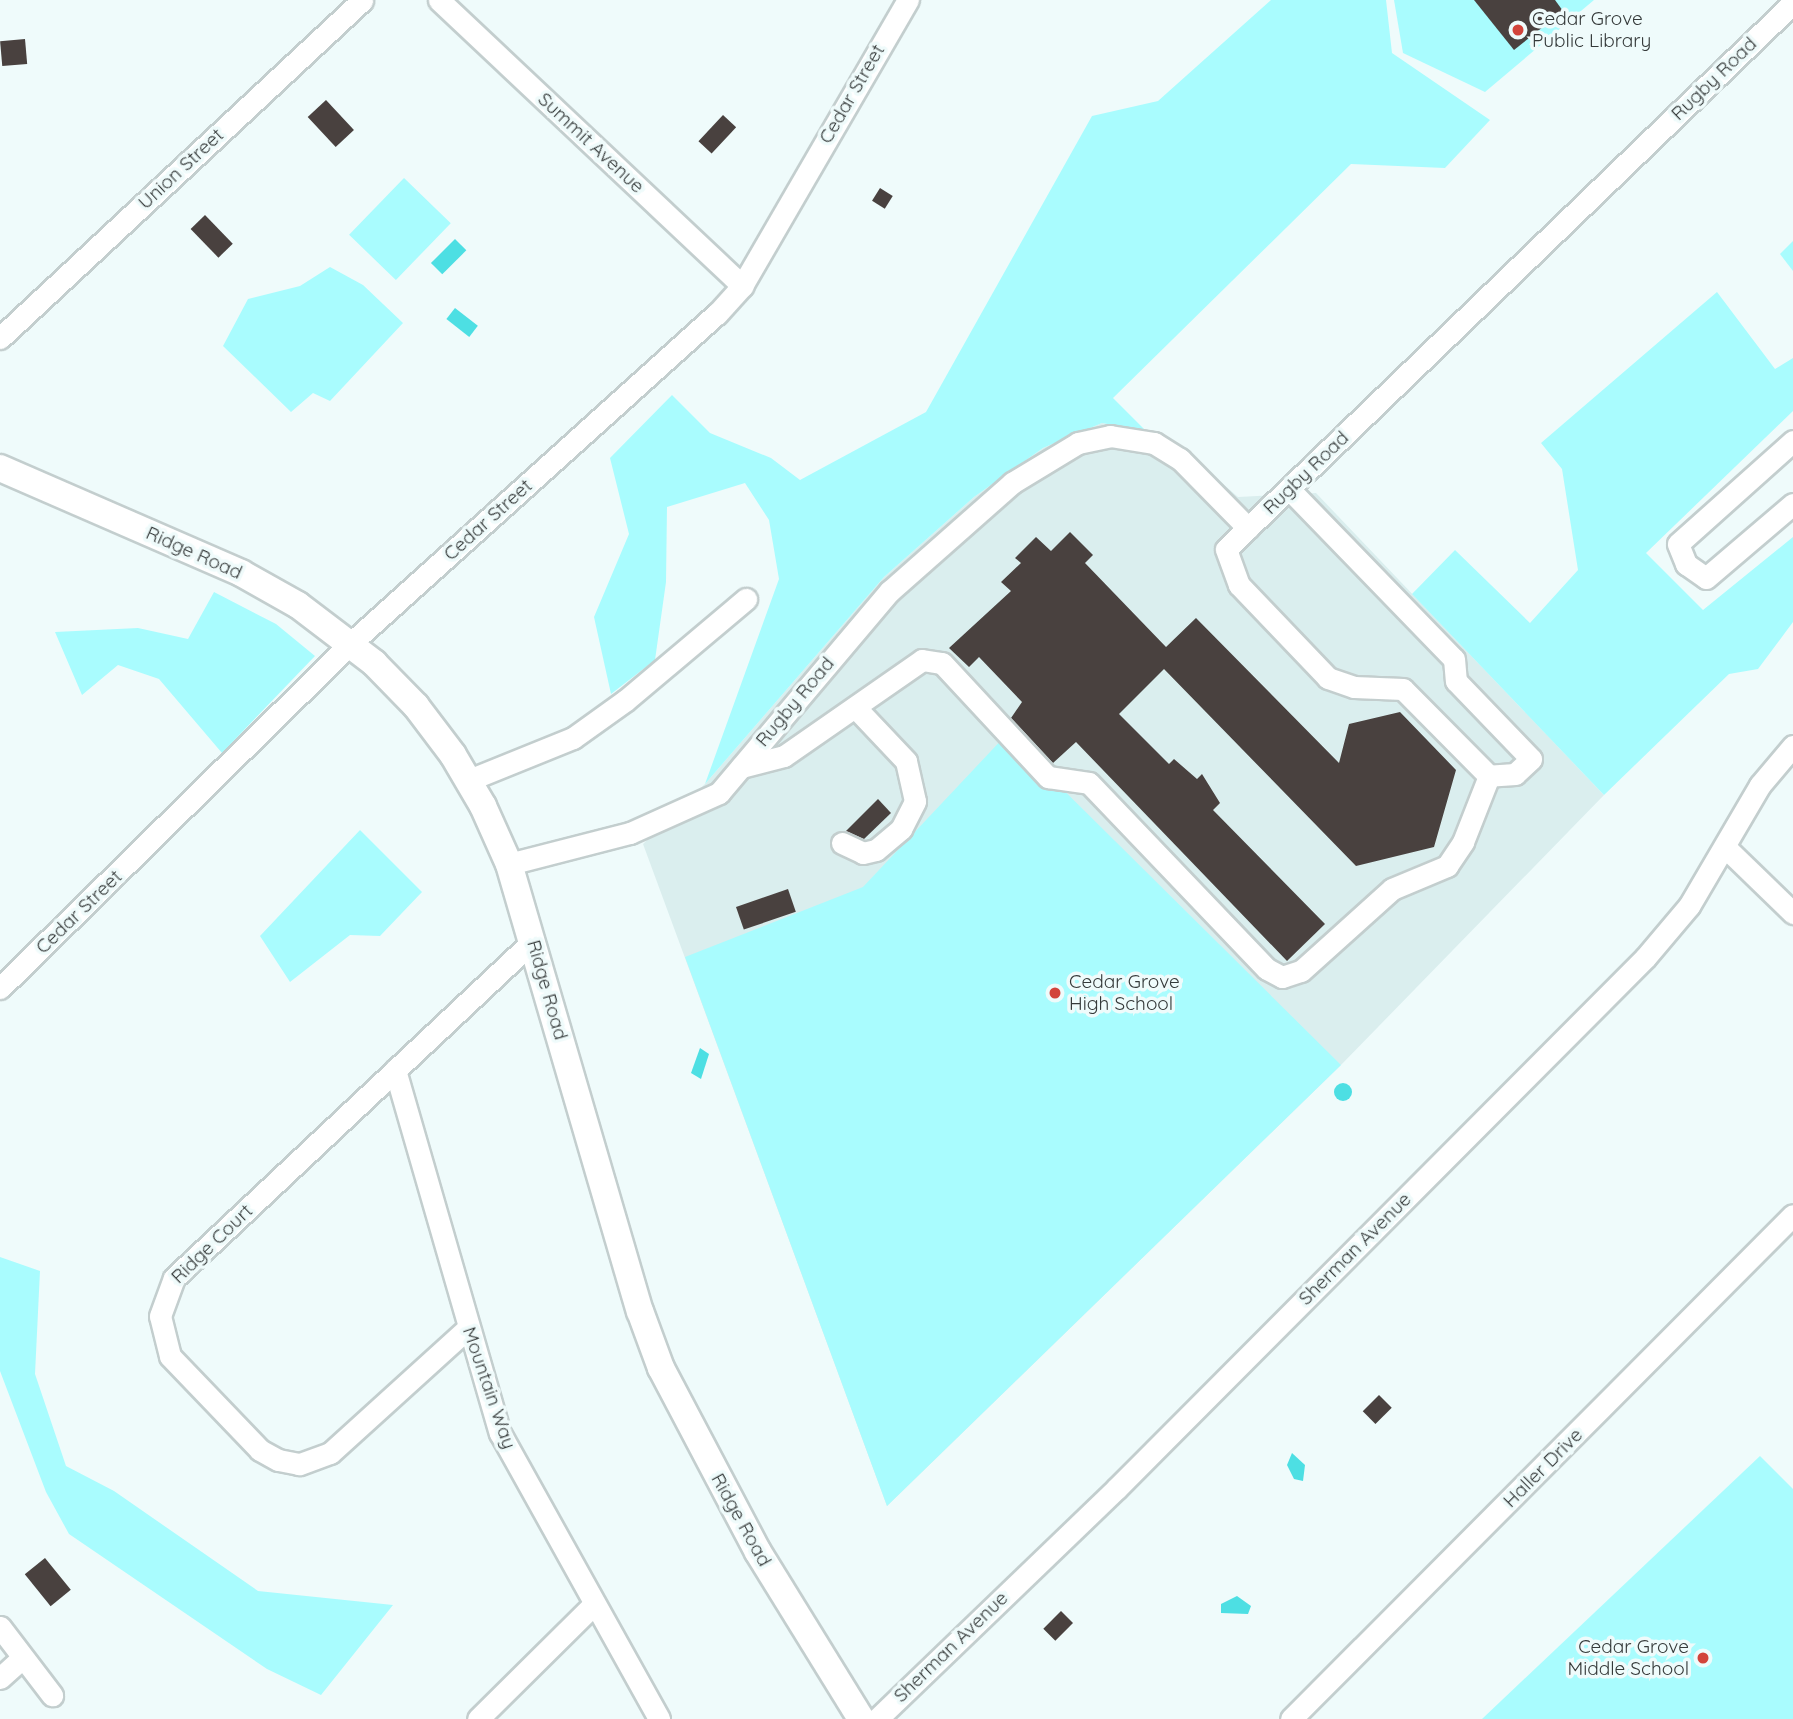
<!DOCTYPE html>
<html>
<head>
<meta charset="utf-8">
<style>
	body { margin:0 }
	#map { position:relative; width:1793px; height:1719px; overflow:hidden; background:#effbfb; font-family:Quicksand,sans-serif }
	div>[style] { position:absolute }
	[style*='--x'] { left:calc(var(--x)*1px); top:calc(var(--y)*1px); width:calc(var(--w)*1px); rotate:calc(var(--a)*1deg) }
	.built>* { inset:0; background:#daeeee }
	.green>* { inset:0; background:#a9fcfe; transform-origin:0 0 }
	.water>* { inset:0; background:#4ddfe3; transform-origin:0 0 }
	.round { border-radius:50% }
	.building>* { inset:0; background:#49413f; transform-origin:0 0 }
	.roads { filter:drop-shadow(2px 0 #c3cece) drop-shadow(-2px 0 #c3cece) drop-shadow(0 2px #c3cece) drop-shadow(0 -2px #c3cece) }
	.minor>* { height:21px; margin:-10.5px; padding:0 10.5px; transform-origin:10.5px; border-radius:10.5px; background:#fff }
	.major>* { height:26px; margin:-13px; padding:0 13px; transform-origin:13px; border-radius:13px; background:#fff }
	.dots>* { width:19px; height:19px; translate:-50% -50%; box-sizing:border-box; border:4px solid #effbfb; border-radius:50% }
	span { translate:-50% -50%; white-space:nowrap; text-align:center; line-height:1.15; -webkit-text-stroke:7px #effbfb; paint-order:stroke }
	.poi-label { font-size:19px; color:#353a3a }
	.left { translate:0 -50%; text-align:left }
	.right { translate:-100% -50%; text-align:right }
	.street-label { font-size:19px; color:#353a3a }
</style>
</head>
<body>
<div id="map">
	<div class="built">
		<i style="clip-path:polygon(1102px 423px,1169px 437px,1238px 497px,1316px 493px,1604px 795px,1341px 1065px,887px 1506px,643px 844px,705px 784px,884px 577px,974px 497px,1043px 448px)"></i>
	</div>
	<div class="green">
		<i style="clip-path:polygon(1271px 0,1386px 0,1392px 53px,1490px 120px,1445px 168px,1351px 164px,1113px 398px,1146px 431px,1102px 423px,1043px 448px,974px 497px,884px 577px,705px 784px,779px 579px,769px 520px,745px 483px,667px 507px,666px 582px,655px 660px,611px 694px,594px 617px,629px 534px,610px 458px,672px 395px,710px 433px,771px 458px,800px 480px,926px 412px,1092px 116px,1158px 101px)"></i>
		<i style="clip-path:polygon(1394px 0,1594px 0,1485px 92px,1403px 53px)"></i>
		<i style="left:404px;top:178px;width:65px;height:79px;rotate:44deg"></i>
		<i style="clip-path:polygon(1793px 241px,1793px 271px,1780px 254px)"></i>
		<i style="clip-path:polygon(330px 267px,363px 285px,403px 323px,330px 401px,313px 393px,291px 412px,223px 346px,248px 299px,300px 286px)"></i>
		<i style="clip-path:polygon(1717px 292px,1775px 369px,1793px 358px,1793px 411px,1646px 553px,1703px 610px,1793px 537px,1793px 622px,1758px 669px,1729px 674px,1604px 795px,1412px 594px,1455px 550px,1530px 623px,1578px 570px,1562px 469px,1541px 443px)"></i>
		<i style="clip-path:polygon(214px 592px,276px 624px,315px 656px,222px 753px,159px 679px,118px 665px,82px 695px,55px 632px,138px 628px,188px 639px)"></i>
		<i style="clip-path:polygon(1007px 734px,1341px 1065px,887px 1506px,685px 957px,863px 887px)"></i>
		<i style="clip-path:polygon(360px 830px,422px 892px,380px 936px,350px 935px,290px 982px,260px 936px)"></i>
		<i style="clip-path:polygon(0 1257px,40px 1271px,35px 1374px,66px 1466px,114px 1491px,258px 1591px,393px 1605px,321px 1695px,267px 1669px,69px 1534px,46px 1492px,0 1371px)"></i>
		<i style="clip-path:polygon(1760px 1456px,1793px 1489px,1793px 1719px,1482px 1719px)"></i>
	</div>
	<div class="water">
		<i style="left:455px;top:239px;width:16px;height:34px;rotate:45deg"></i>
		<i style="left:455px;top:308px;width:29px;height:14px;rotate:38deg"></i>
		<i style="clip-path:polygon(700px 1048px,709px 1054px,701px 1079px,691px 1073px)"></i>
		<i class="round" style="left:1334px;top:1083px;width:18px;height:18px"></i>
		<i style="clip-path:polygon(1292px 1453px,1305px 1465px,1303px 1481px,1294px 1479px,1287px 1465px)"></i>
		<i style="clip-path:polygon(1237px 1596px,1251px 1606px,1248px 1614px,1221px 1613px,1221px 1604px)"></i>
	</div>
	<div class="building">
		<i style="clip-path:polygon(1474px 0,1555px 0,1563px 11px,1514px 50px)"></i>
		<i style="left:25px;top:39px;width:25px;height:25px;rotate:85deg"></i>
		<i style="left:326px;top:100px;width:41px;height:25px;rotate:47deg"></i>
		<i style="left:723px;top:115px;width:18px;height:36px;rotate:43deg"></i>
		<i style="left:880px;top:188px;width:15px;height:15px;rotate:32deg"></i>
		<i style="left:205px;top:215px;width:40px;height:20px;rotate:46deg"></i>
		<i style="clip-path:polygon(1070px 532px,1093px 555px,1085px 563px,1166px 647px,1196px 618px,1339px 763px,1349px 724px,1400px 712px,1456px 770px,1434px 847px,1356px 866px,1164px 669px,1119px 714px,1169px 764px,1174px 759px,1197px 779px,1202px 774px,1220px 803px,1213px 810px,1325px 924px,1287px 961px,1076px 742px,1053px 763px,1011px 718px,1022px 702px,979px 657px,969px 667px,949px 648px,1011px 591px,1001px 582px,1021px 563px,1015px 558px,1036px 537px,1051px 551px)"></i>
		<i style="clip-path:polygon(878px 799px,891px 813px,864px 839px,846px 831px)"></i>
		<i style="left:788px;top:889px;width:24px;height:55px;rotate:71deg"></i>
		<i style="left:1379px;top:1395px;width:18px;height:23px;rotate:45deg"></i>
		<i style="left:45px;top:1558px;width:41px;height:26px;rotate:51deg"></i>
		<i style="left:1061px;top:1611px;width:17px;height:25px;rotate:45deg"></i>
	</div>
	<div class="roads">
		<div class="minor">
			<i style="--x:439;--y:0;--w:417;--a:43.3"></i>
			<i style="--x:0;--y:338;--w:495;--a:-43"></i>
			<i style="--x:1793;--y:441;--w:154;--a:138.2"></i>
			<i style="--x:1678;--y:544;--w:22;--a:68"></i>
			<i style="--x:1686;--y:564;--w:24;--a:35"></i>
			<i style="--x:1706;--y:578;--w:114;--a:-40.4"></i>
			<i style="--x:1290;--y:490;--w:235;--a:45.9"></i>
			<i style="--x:1454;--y:659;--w:22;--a:85"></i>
			<i style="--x:1456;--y:681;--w:108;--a:46.1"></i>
			<i style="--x:1531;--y:759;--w:22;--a:137"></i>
			<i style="--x:1515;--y:774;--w:26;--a:176"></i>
			<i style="--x:741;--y:767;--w:44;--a:-14.3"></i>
			<i style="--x:784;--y:756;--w:168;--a:-34.8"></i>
			<i style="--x:922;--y:660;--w:20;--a:9"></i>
			<i style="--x:942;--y:663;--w:156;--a:47.1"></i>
			<i style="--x:1048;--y:777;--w:41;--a:8.3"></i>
			<i style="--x:1089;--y:783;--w:257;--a:46.3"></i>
			<i style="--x:1267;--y:969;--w:17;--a:28"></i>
			<i style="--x:1282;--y:977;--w:20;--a:-18"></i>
			<i style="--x:1301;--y:971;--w:122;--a:-42"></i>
			<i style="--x:1392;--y:889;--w:60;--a:-22.7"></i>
			<i style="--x:1447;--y:866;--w:29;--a:-56"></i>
			<i style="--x:1463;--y:842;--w:71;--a:-68.5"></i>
			<i style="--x:1489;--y:776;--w:122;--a:-134.7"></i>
			<i style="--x:1403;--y:689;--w:49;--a:-177.7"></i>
			<i style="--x:1354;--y:687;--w:28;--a:-161"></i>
			<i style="--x:1328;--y:678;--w:129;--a:-133.7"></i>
			<i style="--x:1239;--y:585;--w:38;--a:-110"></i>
			<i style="--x:1226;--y:549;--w:787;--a:-43.92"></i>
			<i style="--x:469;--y:780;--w:112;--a:-22"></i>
			<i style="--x:573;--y:738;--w:65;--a:-35.6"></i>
			<i style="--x:626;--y:700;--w:157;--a:-40.1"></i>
			<i style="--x:842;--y:843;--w:23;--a:25"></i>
			<i style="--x:863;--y:853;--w:13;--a:-13"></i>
			<i style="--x:876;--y:850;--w:33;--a:-40"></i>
			<i style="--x:901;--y:829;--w:31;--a:-63"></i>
			<i style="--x:915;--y:801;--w:41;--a:-102.7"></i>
			<i style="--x:906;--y:761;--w:74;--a:-133.4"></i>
			<i style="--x:1725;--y:847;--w:95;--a:44.1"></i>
			<i style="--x:509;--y:864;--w:125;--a:-14.4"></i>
			<i style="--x:630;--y:833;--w:98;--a:-24.2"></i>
			<i style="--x:719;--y:793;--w:265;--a:-49.8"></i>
			<i style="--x:890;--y:591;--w:163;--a:-41.5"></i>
			<i style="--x:1012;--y:483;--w:77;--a:-31.2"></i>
			<i style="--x:1078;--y:443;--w:33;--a:-12"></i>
			<i style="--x:1110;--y:436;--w:45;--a:9"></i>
			<i style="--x:1154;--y:443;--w:31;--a:32"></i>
			<i style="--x:1180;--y:459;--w:97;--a:45.4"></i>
			<i style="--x:0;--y:988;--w:492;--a:-44.5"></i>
			<i style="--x:351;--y:643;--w:492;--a:-42"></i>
			<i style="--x:717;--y:314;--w:38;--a:-48"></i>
			<i style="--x:742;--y:286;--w:331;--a:-59.9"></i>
			<i style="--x:395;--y:1070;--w:378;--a:73.9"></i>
			<i style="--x:500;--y:1433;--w:327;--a:60.9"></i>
			<i style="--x:468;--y:1328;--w:186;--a:137.8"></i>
			<i style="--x:330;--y:1453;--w:33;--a:160"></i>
			<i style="--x:299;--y:1464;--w:21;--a:-169"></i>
			<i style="--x:278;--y:1460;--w:21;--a:-151"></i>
			<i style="--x:260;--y:1450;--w:130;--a:-133.8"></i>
			<i style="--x:170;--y:1356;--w:41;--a:-104"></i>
			<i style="--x:160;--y:1316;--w:40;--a:-69.8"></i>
			<i style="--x:174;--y:1278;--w:492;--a:-43.2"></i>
			<i style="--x:0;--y:1627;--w:86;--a:52.6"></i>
			<i style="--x:0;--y:1678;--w:30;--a:-42"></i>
			<i style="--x:478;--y:1719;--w:162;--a:-44.7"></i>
			<i style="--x:877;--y:1719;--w:332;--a:-43.9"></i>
			<i style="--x:1116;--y:1489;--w:750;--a:-45.11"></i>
			<i style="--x:1645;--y:958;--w:68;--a:-49.8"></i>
			<i style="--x:1689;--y:906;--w:140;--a:-59.6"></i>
			<i style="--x:1760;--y:785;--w:51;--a:-49.8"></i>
			<i style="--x:1291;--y:1719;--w:711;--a:-45.11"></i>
		</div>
		<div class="major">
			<i style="--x:0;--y:468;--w:263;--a:23.5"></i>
			<i style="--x:241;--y:573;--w:65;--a:29.3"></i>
			<i style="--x:298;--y:605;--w:96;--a:37.3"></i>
			<i style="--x:374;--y:663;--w:60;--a:45.7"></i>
			<i style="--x:416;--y:706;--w:61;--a:52.9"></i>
			<i style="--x:453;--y:755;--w:59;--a:59.5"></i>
			<i style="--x:483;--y:806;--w:64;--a:65.9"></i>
			<i style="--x:509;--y:864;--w:466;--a:73.7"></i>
			<i style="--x:640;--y:1311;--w:61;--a:69.8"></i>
			<i style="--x:661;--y:1368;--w:208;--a:62.2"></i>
			<i style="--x:758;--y:1552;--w:196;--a:58.3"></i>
		</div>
	</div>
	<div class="dots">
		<i style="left:1518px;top:30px;background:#d2443b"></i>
		<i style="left:1055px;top:993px;background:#d2443b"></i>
		<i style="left:1703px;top:1658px;background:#d2443b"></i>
	</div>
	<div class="poi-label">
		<span class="left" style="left:1532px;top:30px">Cedar Grove<br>Public Library</span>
		<span class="left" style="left:1069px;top:993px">Cedar Grove<br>High School</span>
		<span class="right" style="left:1689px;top:1658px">Cedar Grove<br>Middle School</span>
	</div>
	<div class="street-label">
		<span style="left:1714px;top:79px;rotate:-44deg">Rugby Road</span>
		<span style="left:852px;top:94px;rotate:-60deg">Cedar Street</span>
		<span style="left:591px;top:143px;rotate:43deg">Summit Avenue</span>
		<span style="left:181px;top:169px;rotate:-43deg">Union Street</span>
		<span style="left:1306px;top:473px;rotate:-44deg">Rugby Road</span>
		<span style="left:488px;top:520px;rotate:-42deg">Cedar Street</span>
		<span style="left:194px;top:553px;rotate:24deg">Ridge Road</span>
		<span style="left:795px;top:702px;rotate:-50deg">Rugby Road</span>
		<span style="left:79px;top:912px;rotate:-44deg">Cedar Street</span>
		<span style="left:547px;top:990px;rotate:74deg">Ridge Road</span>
		<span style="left:212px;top:1244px;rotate:-44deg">Ridge Court</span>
		<span style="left:1355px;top:1249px;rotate:-45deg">Sherman Avenue</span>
		<span style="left:489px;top:1388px;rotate:71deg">Mountain Way</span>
		<span style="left:1543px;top:1468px;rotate:-45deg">Haller Drive</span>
		<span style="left:741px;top:1520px;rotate:61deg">Ridge Road</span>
		<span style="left:951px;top:1647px;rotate:-44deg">Sherman Avenue</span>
	</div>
</div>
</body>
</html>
